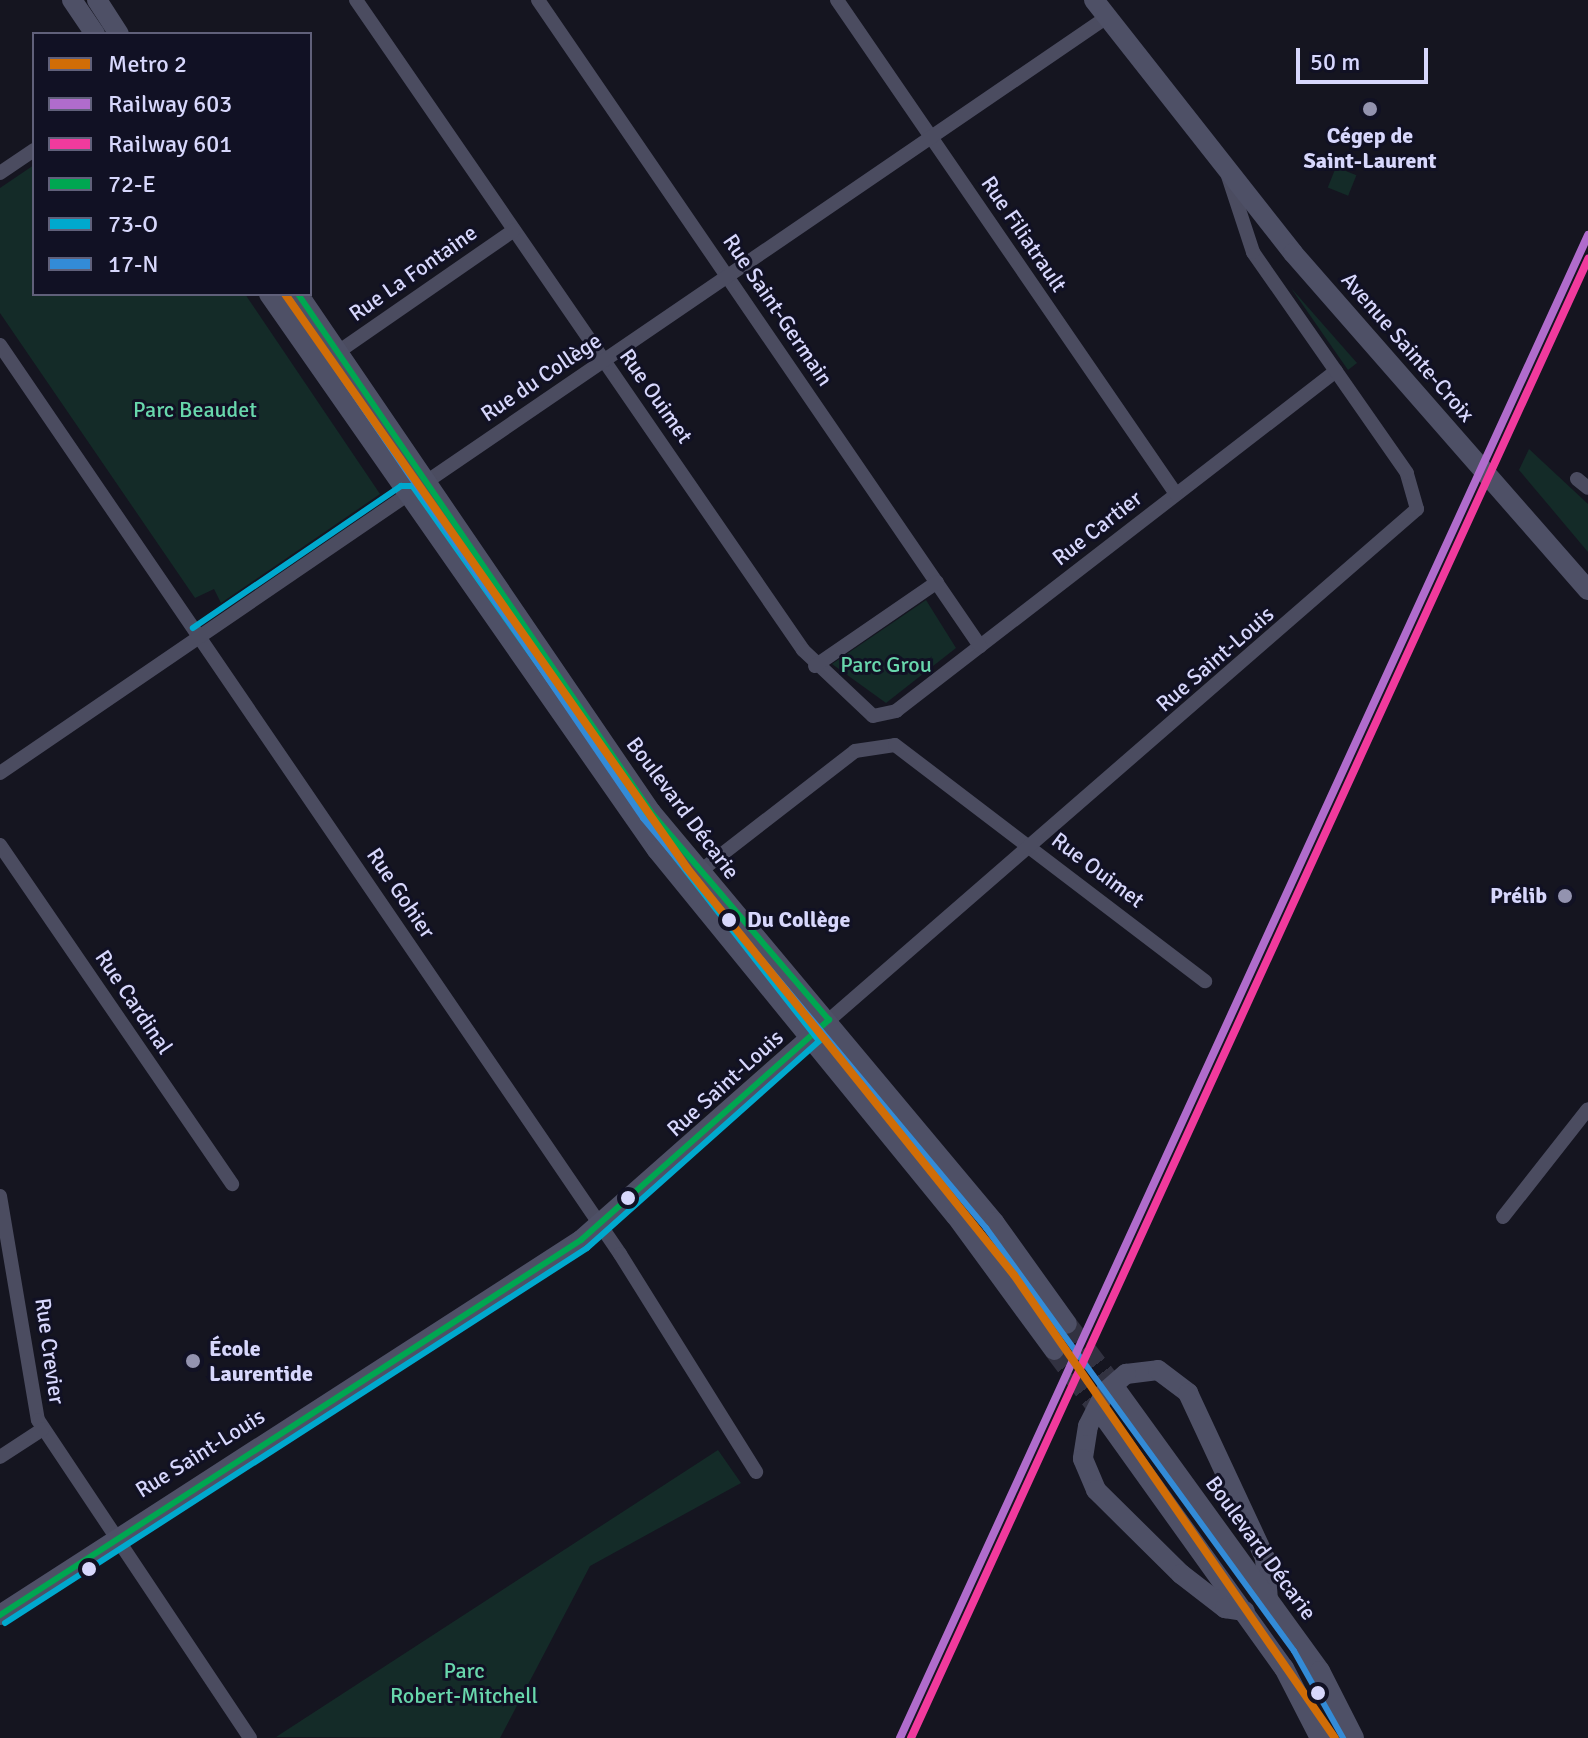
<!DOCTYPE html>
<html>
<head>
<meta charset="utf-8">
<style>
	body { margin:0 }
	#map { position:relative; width:1588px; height:1738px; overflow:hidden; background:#151520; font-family:Signika,sans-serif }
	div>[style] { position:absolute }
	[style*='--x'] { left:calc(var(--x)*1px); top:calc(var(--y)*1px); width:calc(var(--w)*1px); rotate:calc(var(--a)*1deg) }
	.green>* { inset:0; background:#142b28; transform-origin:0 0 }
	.secondary-tunnel>* { height:20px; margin-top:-10px; transform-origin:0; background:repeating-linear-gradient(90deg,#323241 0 20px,transparent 0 30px) }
	.street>* { height:14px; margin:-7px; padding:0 7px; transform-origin:7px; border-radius:7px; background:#4b4c60 }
	.secondary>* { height:20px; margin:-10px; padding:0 10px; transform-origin:10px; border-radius:10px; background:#4e5066 }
	.secondary-bridge>* { height:20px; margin:-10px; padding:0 10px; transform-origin:10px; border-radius:10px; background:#4e5066 }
	.bus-1>* { height:6px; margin:-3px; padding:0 3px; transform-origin:3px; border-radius:3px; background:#00a651 }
	.bus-2>* { height:6px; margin:-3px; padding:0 3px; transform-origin:3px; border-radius:3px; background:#00a9ce }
	.bus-3>* { height:6px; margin:-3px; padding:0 3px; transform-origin:3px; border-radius:3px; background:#338bd7 }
	.rail-1>* { height:8px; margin:-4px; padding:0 4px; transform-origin:4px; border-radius:4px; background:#b06ccc }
	.rail-2>* { height:8px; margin:-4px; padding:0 4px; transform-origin:4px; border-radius:4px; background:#f13a9d }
	.metro-1>* { height:8px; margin:-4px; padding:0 4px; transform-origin:4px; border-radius:4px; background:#d06d07 }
	.dots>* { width:22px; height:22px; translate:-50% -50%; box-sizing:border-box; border:4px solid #111124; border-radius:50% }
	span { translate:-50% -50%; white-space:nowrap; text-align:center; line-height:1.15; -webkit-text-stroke:6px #111124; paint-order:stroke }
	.poi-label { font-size:22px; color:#d7d7fc; font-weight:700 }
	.right { translate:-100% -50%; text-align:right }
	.left { translate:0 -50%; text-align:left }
	.street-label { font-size:22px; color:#d7d7fc }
	.park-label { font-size:22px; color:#68d7ac }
	.stop-label { font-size:22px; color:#d7d7fc; font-weight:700 }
	.legend { position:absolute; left:32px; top:32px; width:280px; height:264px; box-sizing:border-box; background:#111124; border:2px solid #60607a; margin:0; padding:10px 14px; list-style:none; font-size:24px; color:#d7d7fc }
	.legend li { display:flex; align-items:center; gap:16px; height:40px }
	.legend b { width:40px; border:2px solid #60607a }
	.scale { position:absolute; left:1296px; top:48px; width:132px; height:36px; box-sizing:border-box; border:4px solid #d7d7fc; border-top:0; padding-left:10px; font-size:24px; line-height:28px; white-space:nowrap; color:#d7d7fc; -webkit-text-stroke:6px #111124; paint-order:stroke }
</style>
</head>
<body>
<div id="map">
	<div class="green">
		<i style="clip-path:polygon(34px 165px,34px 294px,245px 294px,380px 494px,221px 603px,214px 589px,195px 598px,0 313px,0 188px)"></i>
		<i style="left:1336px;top:167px;width:22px;height:22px;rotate:22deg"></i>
		<i style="clip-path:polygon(1291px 288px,1357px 363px,1348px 370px)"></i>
		<i style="clip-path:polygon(1529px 449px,1588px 504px,1588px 552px,1519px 470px)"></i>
		<i style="clip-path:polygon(926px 600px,956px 648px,886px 703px,832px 664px)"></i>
		<i style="clip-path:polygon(718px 1450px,741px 1483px,590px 1566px,500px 1738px,276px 1737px)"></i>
	</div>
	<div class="secondary-tunnel">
		<i style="--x:1067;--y:1324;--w:85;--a:53.1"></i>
		<i style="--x:1054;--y:1350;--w:84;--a:53.3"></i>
	</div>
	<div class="street">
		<i style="--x:356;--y:0;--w:789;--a:55.48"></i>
		<i style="--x:803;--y:650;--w:96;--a:43.3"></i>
		<i style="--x:873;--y:716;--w:24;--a:-12"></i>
		<i style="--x:896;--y:711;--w:556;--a:-37.69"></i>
		<i style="--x:538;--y:0;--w:783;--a:55.62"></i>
		<i style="--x:837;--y:0;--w:599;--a:55.54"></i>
		<i style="--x:0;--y:173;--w:41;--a:-34.1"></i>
		<i style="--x:0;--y:345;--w:1100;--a:55.7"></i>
		<i style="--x:620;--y:1254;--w:257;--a:58"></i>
		<i style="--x:338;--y:352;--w:214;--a:-34.7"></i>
		<i style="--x:1577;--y:479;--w:14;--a:39"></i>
		<i style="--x:815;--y:666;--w:148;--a:-34.5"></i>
		<i style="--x:0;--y:773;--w:1341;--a:-34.33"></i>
		<i style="--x:0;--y:845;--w:411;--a:55.6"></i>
		<i style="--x:694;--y:876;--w:204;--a:-37.8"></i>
		<i style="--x:855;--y:751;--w:40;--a:-8.5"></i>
		<i style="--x:895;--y:745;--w:390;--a:37.3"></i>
		<i style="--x:829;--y:1020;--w:779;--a:-40.99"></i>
		<i style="--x:1417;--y:509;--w:37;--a:-106"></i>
		<i style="--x:1407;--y:473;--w:269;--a:-124.9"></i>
		<i style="--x:1253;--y:252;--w:80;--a:-108.2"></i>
		<i style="--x:0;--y:1196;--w:227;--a:80.4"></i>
		<i style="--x:38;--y:1420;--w:382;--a:56.3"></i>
		<i style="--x:1503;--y:1217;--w:137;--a:-51.8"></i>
		<i style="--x:0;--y:1457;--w:51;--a:-33.1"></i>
	</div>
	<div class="secondary">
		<i style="--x:72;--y:0;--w:41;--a:55.9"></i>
		<i style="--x:97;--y:0;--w:40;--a:57.1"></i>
		<i style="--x:1094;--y:0;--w:322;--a:51.8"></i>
		<i style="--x:1293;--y:253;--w:448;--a:48.8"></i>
		<i style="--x:269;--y:294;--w:678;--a:55.09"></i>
		<i style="--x:657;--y:850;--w:473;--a:50.8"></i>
		<i style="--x:956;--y:1216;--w:166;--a:53.8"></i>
		<i style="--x:298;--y:294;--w:627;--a:55.73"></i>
		<i style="--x:651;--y:812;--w:535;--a:50.08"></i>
		<i style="--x:994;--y:1222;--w:125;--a:54.4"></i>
		<i style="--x:1126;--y:1374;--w:32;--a:-7"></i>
		<i style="--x:1158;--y:1370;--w:38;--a:37"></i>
		<i style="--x:1188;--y:1393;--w:182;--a:65"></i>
		<i style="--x:1265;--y:1558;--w:39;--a:86"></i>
		<i style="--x:1118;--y:1392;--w:344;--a:54.1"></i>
		<i style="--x:1320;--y:1671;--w:75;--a:63.1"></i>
		<i style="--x:1104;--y:1417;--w:309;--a:54.4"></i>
		<i style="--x:1284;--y:1668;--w:79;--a:62.8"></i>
		<i style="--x:1088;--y:1426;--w:33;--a:99"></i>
		<i style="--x:1083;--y:1459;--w:34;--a:67"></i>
		<i style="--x:1096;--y:1490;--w:120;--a:44.7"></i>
		<i style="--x:1181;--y:1574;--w:56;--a:37.7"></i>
		<i style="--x:1225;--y:1608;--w:20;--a:9"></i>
		<i style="--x:0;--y:1615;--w:692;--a:-32.84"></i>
		<i style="--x:581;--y:1240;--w:316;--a:-41.4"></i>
	</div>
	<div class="secondary-bridge">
		<i style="--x:1088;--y:1426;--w:38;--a:-63"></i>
		<i style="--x:1105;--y:1392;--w:28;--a:-41"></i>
	</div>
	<div class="bus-1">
		<i style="--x:0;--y:1615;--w:692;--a:-32.84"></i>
		<i style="--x:581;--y:1240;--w:332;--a:-41.6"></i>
		<i style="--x:829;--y:1020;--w:274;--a:-130.6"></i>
		<i style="--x:651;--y:812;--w:627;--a:-124.27"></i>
	</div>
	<div class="bus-2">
		<i style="--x:5;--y:1623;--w:692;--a:-32.79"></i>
		<i style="--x:587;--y:1248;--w:311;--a:-41.7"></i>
		<i style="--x:819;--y:1041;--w:250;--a:-128"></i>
		<i style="--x:665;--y:844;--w:438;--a:-125.2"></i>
		<i style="--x:412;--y:486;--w:11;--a:180"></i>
		<i style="--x:401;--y:486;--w:252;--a:145.7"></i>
	</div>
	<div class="bus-3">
		<i style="--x:290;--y:300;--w:627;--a:55.73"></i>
		<i style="--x:643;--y:818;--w:535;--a:50.08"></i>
		<i style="--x:986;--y:1228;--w:523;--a:53.94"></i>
		<i style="--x:1294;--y:1651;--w:100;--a:60.6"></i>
	</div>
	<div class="rail-1">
		<i style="--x:900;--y:1738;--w:1653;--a:-65.4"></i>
	</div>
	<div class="rail-2">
		<i style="--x:911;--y:1738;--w:1627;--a:-65.4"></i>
	</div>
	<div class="metro-1">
		<i style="--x:285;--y:294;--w:701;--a:54.99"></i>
		<i style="--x:687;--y:868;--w:522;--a:51.22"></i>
		<i style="--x:1014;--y:1275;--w:563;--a:55.27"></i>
	</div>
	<div class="dots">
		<i style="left:1370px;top:109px;background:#9393af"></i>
		<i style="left:1565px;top:896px;background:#9393af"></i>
		<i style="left:729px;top:920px;background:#d7d7fc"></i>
		<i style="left:628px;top:1198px;background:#d7d7fc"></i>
		<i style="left:193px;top:1361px;background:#9393af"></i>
		<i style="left:89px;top:1569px;background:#d7d7fc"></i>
		<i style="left:1318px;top:1693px;background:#d7d7fc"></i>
	</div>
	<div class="poi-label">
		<span style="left:1370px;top:148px">Cégep de<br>Saint-Laurent</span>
		<span class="right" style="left:1547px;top:896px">Prélib</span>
		<span class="left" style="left:209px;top:1361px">École<br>Laurentide</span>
	</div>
	<div class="street-label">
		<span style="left:1024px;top:234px;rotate:56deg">Rue Filiatrault</span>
		<span style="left:413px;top:273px;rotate:-35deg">Rue La Fontaine</span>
		<span style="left:778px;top:310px;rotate:56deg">Rue Saint-Germain</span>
		<span style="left:1408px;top:347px;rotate:49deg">Avenue Sainte-Croix</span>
		<span style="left:541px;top:377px;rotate:-34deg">Rue du Collège</span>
		<span style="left:656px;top:396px;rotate:55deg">Rue Ouimet</span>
		<span style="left:1097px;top:528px;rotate:-38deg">Rue Cartier</span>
		<span style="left:1215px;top:659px;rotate:-41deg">Rue Saint-Louis</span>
		<span style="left:683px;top:808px;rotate:53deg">Boulevard Décarie</span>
		<span style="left:1098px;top:870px;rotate:37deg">Rue Ouimet</span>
		<span style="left:401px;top:893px;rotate:56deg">Rue Gohier</span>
		<span style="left:134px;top:1002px;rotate:56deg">Rue Cardinal</span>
		<span style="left:725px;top:1083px;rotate:-42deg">Rue Saint-Louis</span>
		<span style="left:50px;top:1351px;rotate:82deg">Rue Crevier</span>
		<span style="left:200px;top:1453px;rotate:-32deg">Rue Saint-Louis</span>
		<span style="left:1261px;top:1548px;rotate:54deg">Boulevard Décarie</span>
	</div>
	<div class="park-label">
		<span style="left:195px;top:410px">Parc Beaudet</span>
		<span style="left:886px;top:665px">Parc Grou</span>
		<span style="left:464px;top:1683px">Parc<br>Robert-Mitchell</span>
	</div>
	<div class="stop-label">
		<span class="left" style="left:747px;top:920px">Du Collège</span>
	</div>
	<ul class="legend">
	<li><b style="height:10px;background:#d06d07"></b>Metro 2</li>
	<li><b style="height:10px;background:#b06ccc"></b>Railway 603</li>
	<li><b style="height:10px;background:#f13a9d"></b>Railway 601</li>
	<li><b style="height:10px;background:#00a651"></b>72-E</li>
	<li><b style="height:10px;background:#00a9ce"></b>73-O</li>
	<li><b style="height:10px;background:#338bd7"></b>17-N</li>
	</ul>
	<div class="scale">50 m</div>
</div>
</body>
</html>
